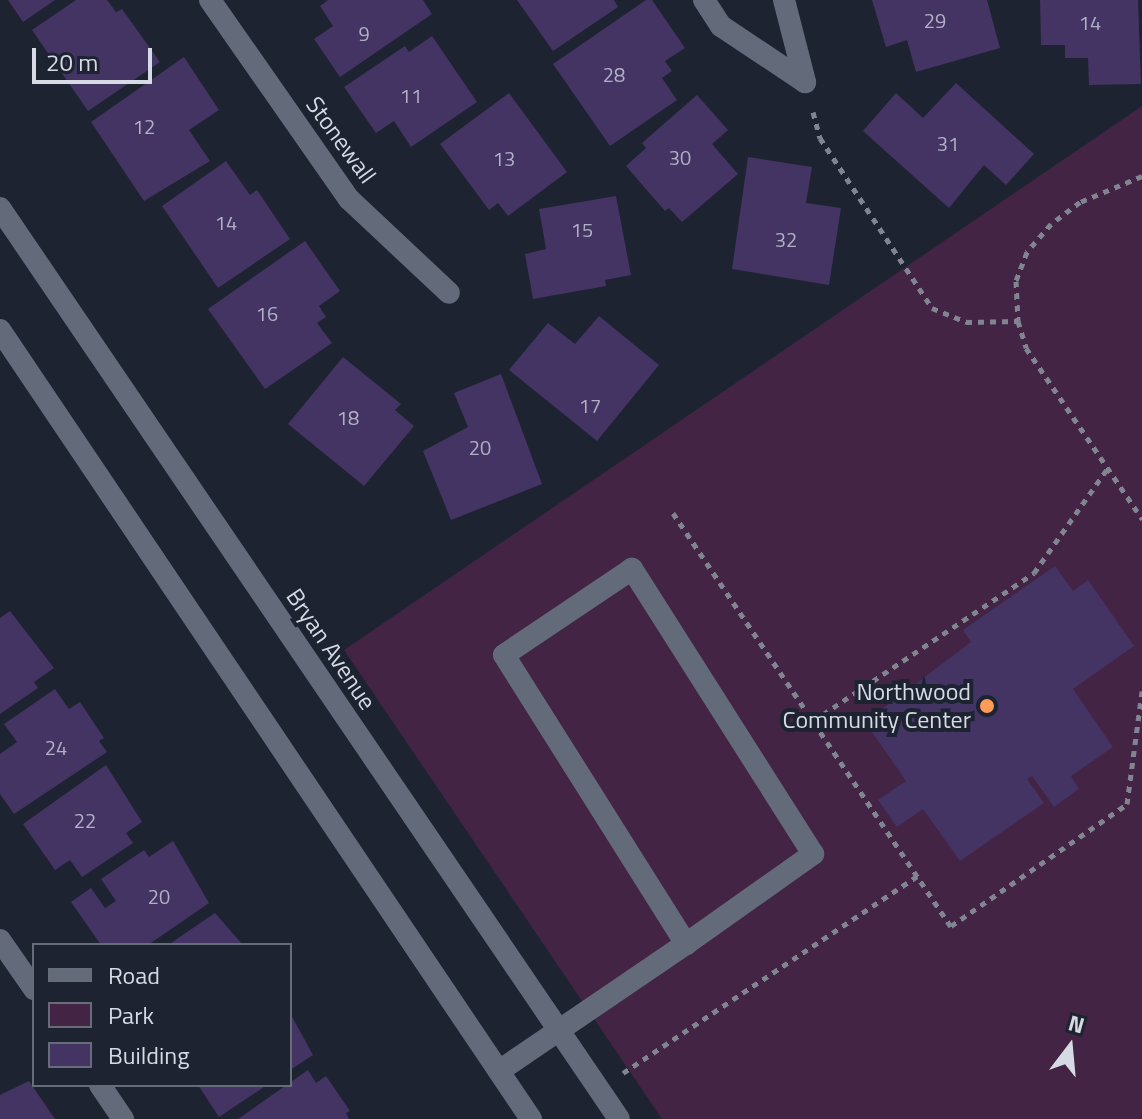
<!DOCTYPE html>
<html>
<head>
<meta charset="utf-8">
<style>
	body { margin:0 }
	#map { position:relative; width:1142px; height:1119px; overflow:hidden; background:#1d2331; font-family:"Titillium Web",sans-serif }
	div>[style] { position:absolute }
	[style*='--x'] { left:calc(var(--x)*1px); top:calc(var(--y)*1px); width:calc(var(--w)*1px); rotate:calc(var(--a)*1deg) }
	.green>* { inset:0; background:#432444 }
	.building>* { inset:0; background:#433463 }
	.path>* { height:5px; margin-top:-2.5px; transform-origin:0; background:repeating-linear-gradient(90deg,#808591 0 6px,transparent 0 12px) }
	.service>* { height:22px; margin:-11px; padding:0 11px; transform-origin:11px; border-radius:11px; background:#636a7a }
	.minor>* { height:22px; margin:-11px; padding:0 11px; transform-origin:11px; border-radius:11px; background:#636a7a }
	.secondary>* { height:22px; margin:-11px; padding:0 11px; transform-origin:11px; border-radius:11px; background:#636a7a }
	.dots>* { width:22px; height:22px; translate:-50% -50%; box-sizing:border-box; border:4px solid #1d2331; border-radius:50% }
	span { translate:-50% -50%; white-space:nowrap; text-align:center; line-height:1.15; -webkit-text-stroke:8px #1d2331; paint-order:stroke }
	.number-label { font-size:20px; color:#b1b0c4 }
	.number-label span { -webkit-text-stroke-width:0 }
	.street-label { font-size:24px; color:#d6dae4 }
	.poi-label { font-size:24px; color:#d6dae4 }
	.right { translate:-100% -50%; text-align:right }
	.legend { position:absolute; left:32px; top:943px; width:260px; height:144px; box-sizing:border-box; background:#1d2331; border:2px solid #676c79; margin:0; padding:10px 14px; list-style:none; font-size:24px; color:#d6dae4 }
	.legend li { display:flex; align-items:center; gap:16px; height:40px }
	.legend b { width:40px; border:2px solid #676c79 }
	.north { position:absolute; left:1030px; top:1007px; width:80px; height:80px; -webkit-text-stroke:6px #1d2331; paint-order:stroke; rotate:16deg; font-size:22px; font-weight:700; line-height:32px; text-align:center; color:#d6dae4 }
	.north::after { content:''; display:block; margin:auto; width:28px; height:36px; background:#d6dae4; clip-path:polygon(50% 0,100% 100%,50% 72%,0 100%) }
	.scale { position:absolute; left:32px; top:48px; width:120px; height:36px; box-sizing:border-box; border:4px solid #d6dae4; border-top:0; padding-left:10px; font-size:24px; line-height:28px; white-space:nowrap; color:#d6dae4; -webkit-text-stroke:6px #1d2331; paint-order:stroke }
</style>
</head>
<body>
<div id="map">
	<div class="green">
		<i style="clip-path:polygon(1142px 106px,1142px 1119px,662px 1119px,344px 650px)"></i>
	</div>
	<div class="building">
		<i style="clip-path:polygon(8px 0,55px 0,23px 22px)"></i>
		<i style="clip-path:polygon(76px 0,107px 0,116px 12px,122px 9px,160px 62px,88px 111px,32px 30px)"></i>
		<i style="clip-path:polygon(328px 0,423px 0,432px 14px,340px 77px,314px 39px,333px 26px,320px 6px)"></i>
		<i style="clip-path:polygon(517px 0,614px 0,618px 7px,553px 51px)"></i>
		<i style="clip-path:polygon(646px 0,652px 0,685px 48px,665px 61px,672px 71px,662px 78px,677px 100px,610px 146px,553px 64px)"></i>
		<i style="clip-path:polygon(872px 0,987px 0,1000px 48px,916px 72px,907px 40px,886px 47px)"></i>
		<i style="clip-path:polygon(1040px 0,1138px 0,1141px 84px,1089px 85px,1088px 58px,1065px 58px,1065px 45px,1041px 45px)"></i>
		<i style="clip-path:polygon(432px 36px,477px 102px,411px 147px,394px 121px,376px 133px,344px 87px,405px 46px,409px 52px)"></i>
		<i style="clip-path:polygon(184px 57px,219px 110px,189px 130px,210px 161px,144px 201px,91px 122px)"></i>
		<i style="clip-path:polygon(956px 83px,1034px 154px,1006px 185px,984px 165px,949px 208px,863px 131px,896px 93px,923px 118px)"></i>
		<i style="clip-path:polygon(509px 93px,567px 172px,508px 216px,498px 203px,489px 210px,440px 144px)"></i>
		<i style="clip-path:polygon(697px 95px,728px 130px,712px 144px,738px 174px,682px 222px,669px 208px,665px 211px,626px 166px,646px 148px,642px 143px)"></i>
		<i style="clip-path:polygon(748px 157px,812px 167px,806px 203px,841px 208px,829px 285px,732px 269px)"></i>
		<i style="clip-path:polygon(226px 161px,250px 195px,257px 190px,290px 239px,218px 288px,162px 206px)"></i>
		<i style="clip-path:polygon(616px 196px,631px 275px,605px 280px,606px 286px,533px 299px,525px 254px,546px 249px,539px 209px)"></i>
		<i style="clip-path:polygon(305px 241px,340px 291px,319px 306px,326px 317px,317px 323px,332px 343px,265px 389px,208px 309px)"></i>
		<i style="clip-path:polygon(599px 316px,659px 365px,597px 441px,509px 370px,548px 323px,575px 344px)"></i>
		<i style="clip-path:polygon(343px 357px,401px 404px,395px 410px,414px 426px,364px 486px,288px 424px)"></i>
		<i style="clip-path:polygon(501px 374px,542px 484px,451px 520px,423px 451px,468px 427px,454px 393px)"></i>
		<i style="clip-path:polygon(1055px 566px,1073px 591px,1088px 580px,1134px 646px,1073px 689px,1113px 747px,1071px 776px,1079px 789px,1054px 807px,1032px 776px,1027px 779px,1044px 803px,960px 861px,923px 809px,897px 827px,878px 800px,906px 781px,865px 722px,971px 642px,963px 630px)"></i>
		<i style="clip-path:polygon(10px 611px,54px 668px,34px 682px,38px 688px,0 714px,0 618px)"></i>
		<i style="clip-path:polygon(55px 689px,69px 709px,80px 702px,104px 738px,99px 741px,107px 752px,14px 814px,0 794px,0 754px,17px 742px,4px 724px)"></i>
		<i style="clip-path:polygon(106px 765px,142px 822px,126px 833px,133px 843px,82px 877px,70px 860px,55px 870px,23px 824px)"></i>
		<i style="clip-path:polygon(173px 841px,209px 903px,148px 945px,101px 945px,71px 902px,91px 888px,105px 908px,116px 901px,101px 879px,144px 850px,149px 857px)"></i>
		<i style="clip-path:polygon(215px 913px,243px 945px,168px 945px)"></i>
		<i style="clip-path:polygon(290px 1013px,313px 1055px,290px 1070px)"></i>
		<i style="clip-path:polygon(308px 1070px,316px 1083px,326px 1076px,350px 1111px,346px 1113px,349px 1119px,238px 1119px)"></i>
		<i style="clip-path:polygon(29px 1081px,55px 1119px,0 1119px,0 1095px)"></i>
		<i style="clip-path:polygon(198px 1085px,267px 1085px,219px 1117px)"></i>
	</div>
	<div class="path">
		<i style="--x:813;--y:112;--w:27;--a:75"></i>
		<i style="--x:820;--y:138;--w:204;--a:56.6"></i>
		<i style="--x:932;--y:308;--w:37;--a:22"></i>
		<i style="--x:966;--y:322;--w:52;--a:-1.1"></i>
		<i style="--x:1142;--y:176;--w:67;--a:157.2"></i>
		<i style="--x:1080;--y:202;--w:36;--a:143"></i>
		<i style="--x:1051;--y:224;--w:37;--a:131"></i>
		<i style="--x:1027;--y:252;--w:31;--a:111"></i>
		<i style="--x:1016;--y:281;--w:40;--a:87.1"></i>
		<i style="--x:1018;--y:321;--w:28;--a:73"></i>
		<i style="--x:1026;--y:348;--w:207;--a:55.8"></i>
		<i style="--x:673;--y:513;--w:498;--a:56.1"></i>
		<i style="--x:951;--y:926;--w:214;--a:-34.7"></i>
		<i style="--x:1127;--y:804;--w:114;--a:-82.4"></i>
		<i style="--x:813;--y:721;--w:266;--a:-33.8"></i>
		<i style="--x:1034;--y:573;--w:127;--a:-54.9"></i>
		<i style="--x:623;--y:1073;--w:354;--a:-33.8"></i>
	</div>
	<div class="service">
		<i style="--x:499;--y:1071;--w:226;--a:-34.2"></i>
		<i style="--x:686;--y:944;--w:156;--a:-35.3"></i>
		<i style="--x:813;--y:854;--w:338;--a:-122.4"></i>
		<i style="--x:632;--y:569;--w:154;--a:146.1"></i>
		<i style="--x:504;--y:655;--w:342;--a:57.8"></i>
	</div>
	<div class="minor">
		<i style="--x:210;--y:0;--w:243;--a:55.1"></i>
		<i style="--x:349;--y:199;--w:137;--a:43.2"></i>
		<i style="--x:704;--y:0;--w:31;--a:57"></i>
		<i style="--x:721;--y:26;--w:101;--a:33.7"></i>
		<i style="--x:784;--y:0;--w:85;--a:75.6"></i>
		<i style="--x:0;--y:940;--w:60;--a:55.2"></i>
		<i style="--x:100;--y:1085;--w:41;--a:55.9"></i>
	</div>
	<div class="secondary">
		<i style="--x:0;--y:208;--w:1101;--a:55.8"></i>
		<i style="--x:0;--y:330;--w:951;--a:56.06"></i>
	</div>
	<div class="dots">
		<i style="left:987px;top:706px;background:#fe9c57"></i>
	</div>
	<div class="number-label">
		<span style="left:935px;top:20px">29</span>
		<span style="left:1090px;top:22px">14</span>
		<span style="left:364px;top:33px">9</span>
		<span style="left:614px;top:74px">28</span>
		<span style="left:411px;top:95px">11</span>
		<span style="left:144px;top:126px">12</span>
		<span style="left:948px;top:143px">31</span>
		<span style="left:680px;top:157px">30</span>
		<span style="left:504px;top:158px">13</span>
		<span style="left:226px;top:222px">14</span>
		<span style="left:582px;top:229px">15</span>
		<span style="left:786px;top:239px">32</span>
		<span style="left:267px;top:313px">16</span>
		<span style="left:590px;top:405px">17</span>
		<span style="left:348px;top:417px">18</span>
		<span style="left:480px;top:447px">20</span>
		<span style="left:56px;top:747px">24</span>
		<span style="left:85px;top:820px">22</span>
		<span style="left:159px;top:896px">20</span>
	</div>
	<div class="street-label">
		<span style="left:341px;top:140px;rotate:54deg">Stonewall</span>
		<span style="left:331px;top:649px;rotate:56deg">Bryan Avenue</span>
	</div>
	<div class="poi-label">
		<span class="right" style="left:971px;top:706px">Northwood<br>Community Center</span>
	</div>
	<ul class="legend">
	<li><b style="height:10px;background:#636a7a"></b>Road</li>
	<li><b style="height:22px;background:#432444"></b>Park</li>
	<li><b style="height:22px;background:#433463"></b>Building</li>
	</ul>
	<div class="north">N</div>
	<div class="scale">20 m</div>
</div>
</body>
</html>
